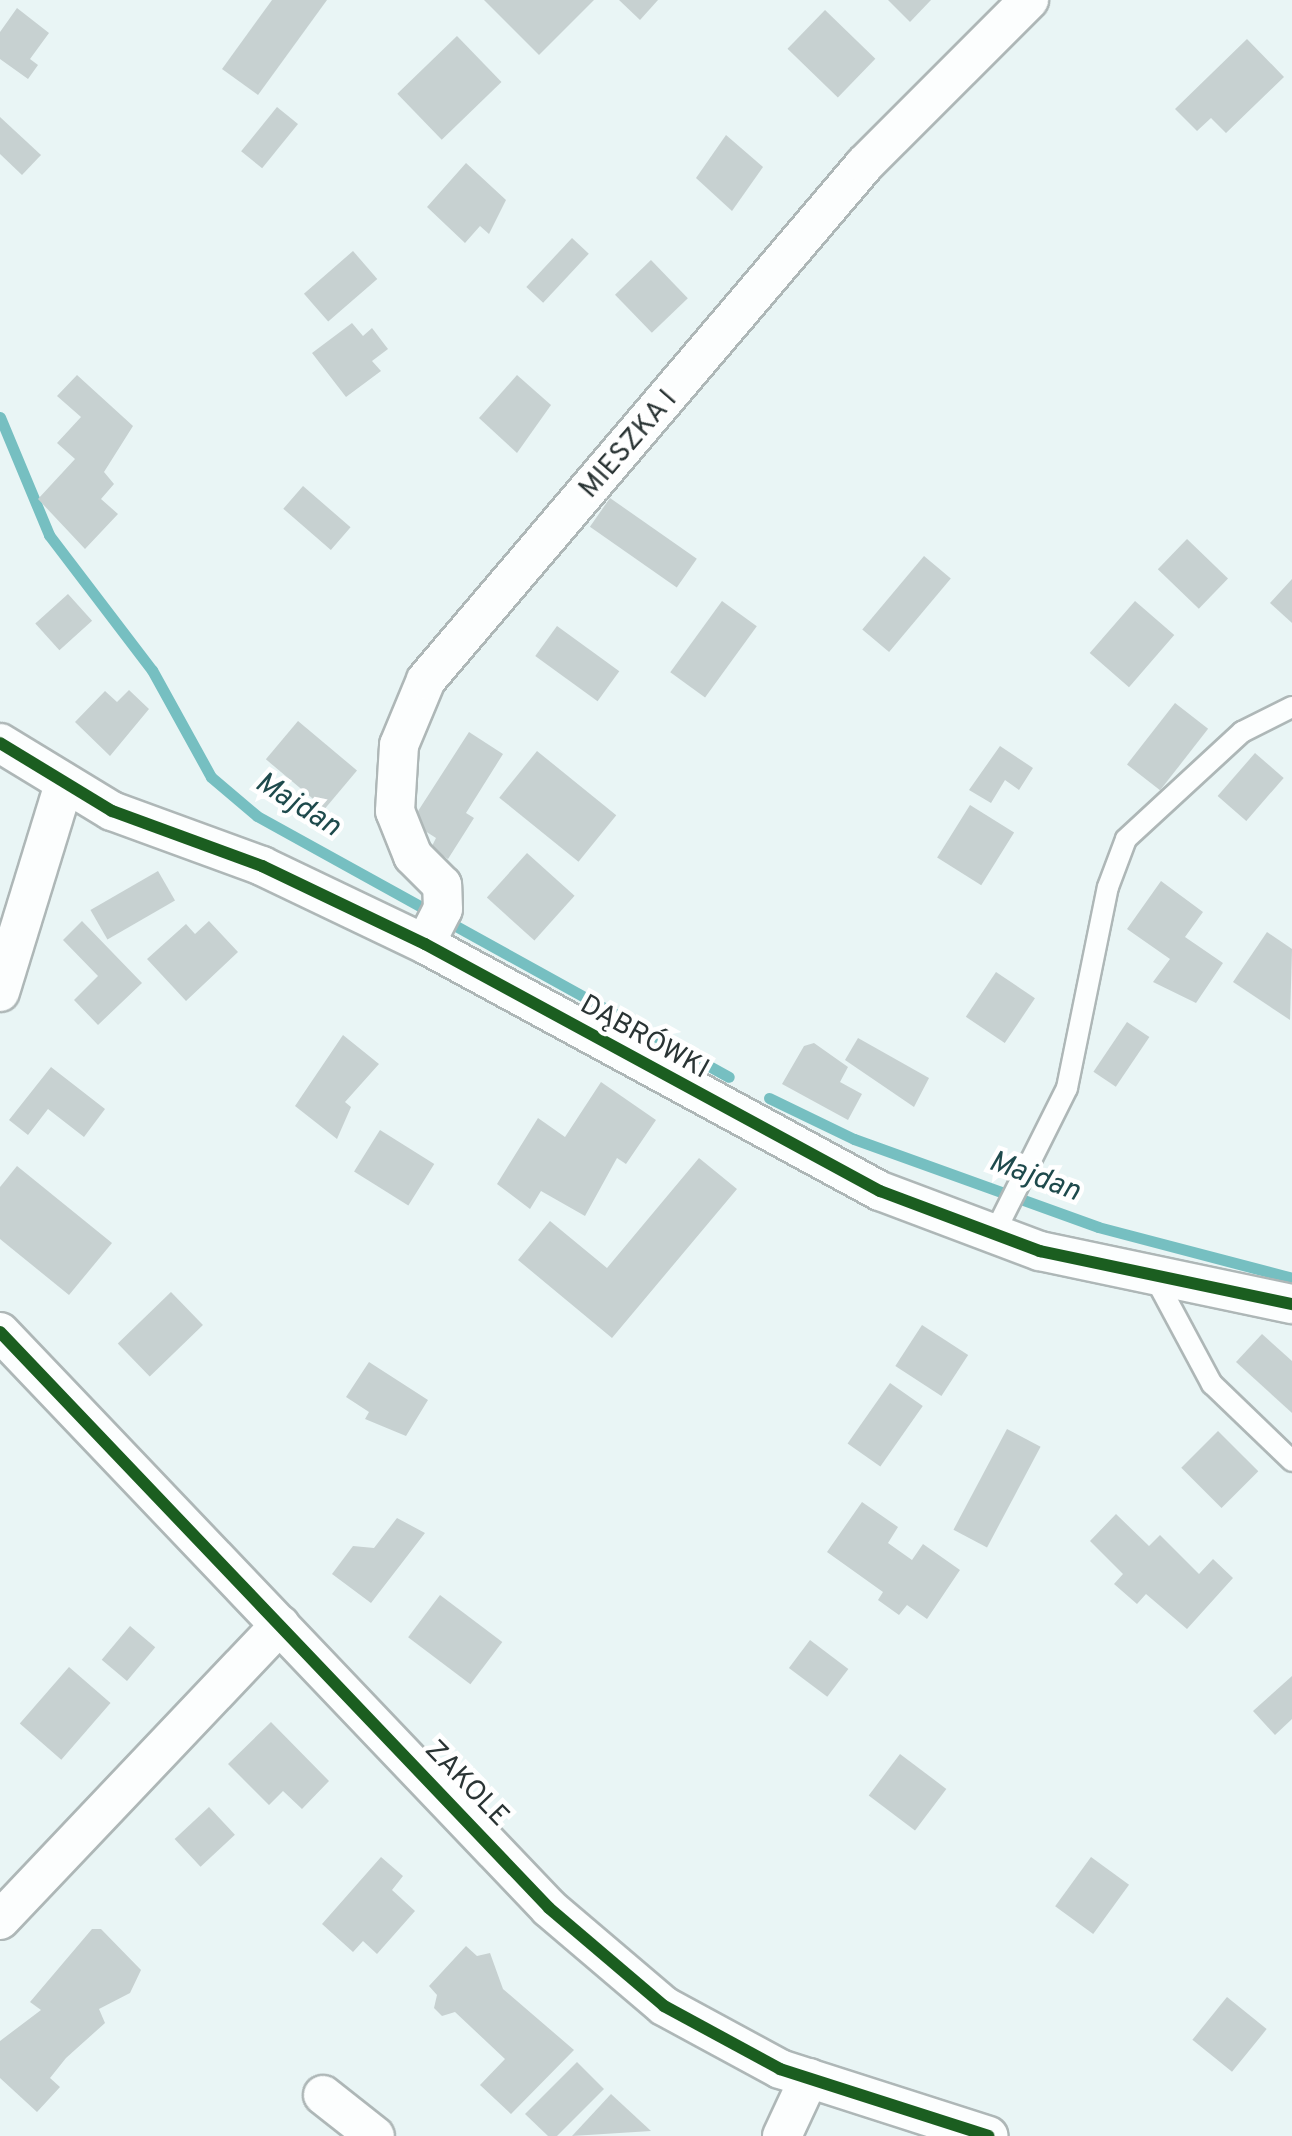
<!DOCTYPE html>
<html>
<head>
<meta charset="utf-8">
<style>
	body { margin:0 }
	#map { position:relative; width:1292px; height:2136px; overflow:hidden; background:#e9f5f5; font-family:Overpass,sans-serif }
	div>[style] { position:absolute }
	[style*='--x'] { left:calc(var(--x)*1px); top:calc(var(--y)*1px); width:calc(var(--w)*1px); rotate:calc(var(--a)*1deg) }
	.stream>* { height:11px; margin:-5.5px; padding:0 5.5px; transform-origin:5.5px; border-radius:5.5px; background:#76bfc1 }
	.building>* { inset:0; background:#c7d1d1; transform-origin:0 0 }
	.roads { filter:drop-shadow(2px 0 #aeb7b7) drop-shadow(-2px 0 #aeb7b7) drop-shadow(0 2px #aeb7b7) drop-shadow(0 -2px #aeb7b7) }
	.lane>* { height:20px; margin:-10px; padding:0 10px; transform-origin:10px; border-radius:10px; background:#fcfefe }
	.street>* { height:38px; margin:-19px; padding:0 19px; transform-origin:19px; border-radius:19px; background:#fcfefe }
	.cycleway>* { height:12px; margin:-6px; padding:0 6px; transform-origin:6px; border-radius:6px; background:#1b5e20 }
	span { translate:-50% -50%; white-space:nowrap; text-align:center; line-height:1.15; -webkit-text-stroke:9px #fff; paint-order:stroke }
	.street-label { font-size:28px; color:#2a3434 }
	.water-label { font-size:30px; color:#1e4a4c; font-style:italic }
</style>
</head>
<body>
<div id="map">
	<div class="stream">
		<i style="--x:0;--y:417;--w:128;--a:67.4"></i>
		<i style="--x:49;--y:535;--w:170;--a:52.7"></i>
		<i style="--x:152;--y:670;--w:122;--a:61.1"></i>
		<i style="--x:211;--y:777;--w:60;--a:40.3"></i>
		<i style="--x:257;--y:816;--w:539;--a:28.94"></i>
		<i style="--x:769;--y:1098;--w:94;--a:25.8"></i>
		<i style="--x:854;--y:1139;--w:259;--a:19.8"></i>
		<i style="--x:1098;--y:1227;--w:201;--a:14.7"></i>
	</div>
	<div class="building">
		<i style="clip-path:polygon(272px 0,327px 0,258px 95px,222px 69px)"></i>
		<i style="clip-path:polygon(484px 0,594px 0,539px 55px)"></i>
		<i style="clip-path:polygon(619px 0,658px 0,640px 20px)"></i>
		<i style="clip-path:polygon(888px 0,931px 0,910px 22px)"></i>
		<i style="clip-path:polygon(17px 8px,49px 33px,30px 59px,38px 65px,28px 79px,0 59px,0 32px)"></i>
		<i style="left:825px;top:10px;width:70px;height:54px;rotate:44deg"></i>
		<i style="left:457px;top:36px;width:64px;height:83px;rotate:46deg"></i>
		<i style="clip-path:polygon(1247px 39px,1284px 77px,1226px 133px,1211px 118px,1197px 131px,1175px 109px)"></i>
		<i style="left:277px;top:107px;width:27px;height:57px;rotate:39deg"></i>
		<i style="clip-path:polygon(0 117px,41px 155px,22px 175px,0 154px)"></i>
		<i style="clip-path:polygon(726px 135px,763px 167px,732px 211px,696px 178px)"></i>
		<i style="clip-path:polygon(466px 163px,506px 200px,489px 234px,480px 226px,465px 243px,427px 207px)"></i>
		<i style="left:572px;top:238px;width:23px;height:67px;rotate:43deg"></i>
		<i style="left:353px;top:251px;width:37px;height:65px;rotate:49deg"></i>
		<i style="left:651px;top:260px;width:53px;height:50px;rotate:46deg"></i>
		<i style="clip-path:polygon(352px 323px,363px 336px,372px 328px,388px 349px,372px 361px,381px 371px,346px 397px,312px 353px)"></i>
		<i style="clip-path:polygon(77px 375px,133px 426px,104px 472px,114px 484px,101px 499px,118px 514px,85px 549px,38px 499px,75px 459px,57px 443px,81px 417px,57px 396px)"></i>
		<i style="clip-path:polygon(517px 375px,551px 405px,517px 453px,479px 418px)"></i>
		<i style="left:303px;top:486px;width:63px;height:30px;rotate:41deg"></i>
		<i style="left:610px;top:498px;width:106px;height:35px;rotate:35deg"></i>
		<i style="left:1187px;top:539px;width:57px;height:42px;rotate:44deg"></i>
		<i style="left:924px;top:556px;width:35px;height:96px;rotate:40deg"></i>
		<i style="clip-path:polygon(1292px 579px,1292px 623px,1270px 603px)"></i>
		<i style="left:68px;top:594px;width:36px;height:44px;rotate:48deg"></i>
		<i style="left:722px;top:601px;width:43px;height:88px;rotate:36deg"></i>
		<i style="left:1135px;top:601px;width:52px;height:69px;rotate:41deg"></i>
		<i style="left:557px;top:626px;width:77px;height:37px;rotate:36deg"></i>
		<i style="clip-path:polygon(129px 690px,149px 709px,110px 756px,75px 722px,105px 691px,117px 702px)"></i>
		<i style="left:1175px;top:703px;width:42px;height:78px;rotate:38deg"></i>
		<i style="left:298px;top:721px;width:77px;height:50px;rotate:40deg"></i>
		<i style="clip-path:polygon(469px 732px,503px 754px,466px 813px,474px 818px,448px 859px,431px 848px,436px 838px,411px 822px)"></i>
		<i style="clip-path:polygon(1000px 746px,1033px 768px,1019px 790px,1005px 780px,991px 803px,969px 790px)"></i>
		<i style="left:537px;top:751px;width:102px;height:60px;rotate:39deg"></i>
		<i style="left:1255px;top:753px;width:38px;height:57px;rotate:41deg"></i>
		<i style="left:970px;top:805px;width:52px;height:62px;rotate:32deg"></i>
		<i style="left:527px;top:853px;width:64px;height:60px;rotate:42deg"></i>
		<i style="left:158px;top:871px;width:34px;height:78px;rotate:60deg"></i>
		<i style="clip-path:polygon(1161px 881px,1203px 912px,1185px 937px,1223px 963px,1196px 1003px,1153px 982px,1170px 959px,1127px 929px)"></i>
		<i style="clip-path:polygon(82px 921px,142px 983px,98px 1025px,74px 1000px,98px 976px,63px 940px)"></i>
		<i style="clip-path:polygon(209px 921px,238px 952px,186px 1001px,147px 959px,186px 924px,195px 934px)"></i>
		<i style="clip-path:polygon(1267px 932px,1292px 949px,1290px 1020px,1233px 982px)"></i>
		<i style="left:996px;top:972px;width:47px;height:54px;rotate:34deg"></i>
		<i style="left:1127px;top:1022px;width:27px;height:60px;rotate:34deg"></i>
		<i style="clip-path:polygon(343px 1035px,379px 1064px,345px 1102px,351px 1107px,337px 1139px,295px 1106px)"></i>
		<i style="clip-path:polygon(858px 1038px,929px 1078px,914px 1107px,845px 1060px)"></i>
		<i style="clip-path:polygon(814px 1043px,848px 1067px,840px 1082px,862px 1094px,848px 1120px,782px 1084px,804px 1046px)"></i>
		<i style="clip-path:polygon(51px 1067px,105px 1109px,84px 1137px,48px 1109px,28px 1135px,9px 1120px)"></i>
		<i style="clip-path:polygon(601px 1082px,656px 1120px,626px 1164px,617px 1158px,585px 1216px,541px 1191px,530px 1209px,497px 1184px,538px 1118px,565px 1137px)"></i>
		<i style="left:380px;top:1130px;width:64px;height:49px;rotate:32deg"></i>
		<i style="clip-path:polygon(699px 1158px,737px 1189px,612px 1338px,518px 1260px,550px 1221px,607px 1268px)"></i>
		<i style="clip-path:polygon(17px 1166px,112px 1243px,69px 1295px,0 1239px,0 1187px)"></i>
		<i style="left:171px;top:1292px;width:46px;height:74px;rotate:46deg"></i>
		<i style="left:922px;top:1325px;width:55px;height:49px;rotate:33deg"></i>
		<i style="clip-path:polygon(1262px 1334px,1292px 1361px,1292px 1413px,1236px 1362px)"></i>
		<i style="clip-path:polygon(369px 1362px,428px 1400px,406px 1436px,365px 1419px,369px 1412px,346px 1397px)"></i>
		<i style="left:890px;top:1383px;width:40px;height:74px;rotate:35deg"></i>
		<i style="left:1007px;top:1429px;width:38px;height:114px;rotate:28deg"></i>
		<i style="left:1218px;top:1431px;width:57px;height:52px;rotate:45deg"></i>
		<i style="clip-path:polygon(862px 1502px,898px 1527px,888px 1543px,912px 1560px,923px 1544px,960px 1570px,927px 1619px,907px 1605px,899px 1615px,878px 1600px,883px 1592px,827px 1552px)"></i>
		<i style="clip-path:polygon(1116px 1514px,1149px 1546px,1160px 1535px,1199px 1574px,1213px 1559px,1233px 1578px,1187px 1629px,1146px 1594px,1137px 1604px,1114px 1584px,1123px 1574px,1090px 1541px)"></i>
		<i style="clip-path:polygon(397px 1518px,425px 1533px,371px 1603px,332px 1574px,353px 1546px,374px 1548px)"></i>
		<i style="left:440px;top:1595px;width:78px;height:53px;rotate:37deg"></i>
		<i style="left:130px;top:1626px;width:33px;height:44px;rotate:40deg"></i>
		<i style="left:810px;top:1640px;width:48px;height:35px;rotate:37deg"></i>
		<i style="left:69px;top:1667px;width:55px;height:75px;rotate:41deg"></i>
		<i style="clip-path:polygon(1292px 1676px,1292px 1719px,1275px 1735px,1253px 1711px)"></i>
		<i style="clip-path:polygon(271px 1722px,329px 1781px,302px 1809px,283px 1791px,269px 1805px,228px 1764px)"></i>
		<i style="left:900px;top:1754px;width:58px;height:52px;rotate:37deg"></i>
		<i style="left:209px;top:1807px;width:38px;height:47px;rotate:47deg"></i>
		<i style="clip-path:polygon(381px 1857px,403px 1876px,392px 1890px,415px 1911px,377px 1954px,363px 1941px,353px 1952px,322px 1924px)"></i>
		<i style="left:1091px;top:1857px;width:47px;height:61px;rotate:36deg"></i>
		<i style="clip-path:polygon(92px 1929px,101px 1929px,141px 1970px,130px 1993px,99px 2009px,105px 2023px,66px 2058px,50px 2078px,60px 2087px,37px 2112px,0 2078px,0 2041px,41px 2010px,30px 2002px)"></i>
		<i style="clip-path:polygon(466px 1946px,477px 1956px,490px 1953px,503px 1989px,574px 2050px,511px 2114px,480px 2085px,505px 2059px,455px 2012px,442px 2016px,434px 2008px,437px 1995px,429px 1986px)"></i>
		<i style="left:1227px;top:1997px;width:51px;height:55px;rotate:39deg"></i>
		<i style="clip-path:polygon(577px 2062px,604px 2089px,557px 2136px,548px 2136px,525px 2114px)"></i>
		<i style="clip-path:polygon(611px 2094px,651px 2131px,572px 2136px)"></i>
	</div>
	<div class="roads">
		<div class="lane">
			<i style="--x:994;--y:1234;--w:163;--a:-63.4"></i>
			<i style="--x:1067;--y:1088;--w:205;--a:-78.5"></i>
			<i style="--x:1108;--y:887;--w:51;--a:-69.4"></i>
			<i style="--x:1126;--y:839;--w:158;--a:-42.7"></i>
			<i style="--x:1242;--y:732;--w:56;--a:-26.6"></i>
			<i style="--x:1154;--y:1276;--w:123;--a:61.8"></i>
			<i style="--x:1212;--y:1384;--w:111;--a:43.9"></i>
		</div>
		<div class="street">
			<i style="--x:0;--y:743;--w:131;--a:31.3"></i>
			<i style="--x:112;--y:811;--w:160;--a:20.1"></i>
			<i style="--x:262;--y:866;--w:181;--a:25.6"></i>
			<i style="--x:425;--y:944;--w:518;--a:28.5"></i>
			<i style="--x:880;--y:1191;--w:171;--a:20.6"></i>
			<i style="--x:1040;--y:1251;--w:258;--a:11.9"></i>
			<i style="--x:425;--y:944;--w:39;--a:-63"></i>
			<i style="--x:443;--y:909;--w:24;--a:-92"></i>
			<i style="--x:442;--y:885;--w:41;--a:-135"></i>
			<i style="--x:413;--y:856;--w:48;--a:-111.8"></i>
			<i style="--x:395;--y:811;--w:66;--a:-86.5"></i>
			<i style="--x:399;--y:745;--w:70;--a:-67.4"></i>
			<i style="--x:426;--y:680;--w:677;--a:-49.61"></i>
			<i style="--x:865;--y:164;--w:232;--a:-45"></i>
			<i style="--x:0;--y:992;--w:218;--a:-72.9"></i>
			<i style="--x:0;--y:1332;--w:796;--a:46.37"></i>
			<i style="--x:549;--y:1908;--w:151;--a:40.4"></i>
			<i style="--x:664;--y:2006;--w:132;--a:28.5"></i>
			<i style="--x:780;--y:2069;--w:219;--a:17.8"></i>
			<i style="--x:0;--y:1920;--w:407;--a:-46.5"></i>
			<i style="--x:323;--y:2095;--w:66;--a:38.3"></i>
			<i style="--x:782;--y:2136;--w:64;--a:-65"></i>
		</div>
	</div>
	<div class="cycleway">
		<i style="--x:0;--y:743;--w:131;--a:31.3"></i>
		<i style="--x:112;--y:811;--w:160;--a:20.1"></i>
		<i style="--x:262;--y:866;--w:181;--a:25.6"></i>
		<i style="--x:425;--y:944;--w:518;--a:28.5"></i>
		<i style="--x:880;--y:1191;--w:171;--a:20.6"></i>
		<i style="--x:1040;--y:1251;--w:258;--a:11.9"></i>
		<i style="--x:0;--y:1332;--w:796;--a:46.37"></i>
		<i style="--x:549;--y:1908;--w:151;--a:40.4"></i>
		<i style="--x:664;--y:2006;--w:132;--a:28.5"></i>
		<i style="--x:780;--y:2069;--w:219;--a:17.8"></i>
	</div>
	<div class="street-label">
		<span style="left:629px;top:445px;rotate:-49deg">MIESZKA I</span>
		<span style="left:644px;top:1038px;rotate:29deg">DĄBRÓWKI</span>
		<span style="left:466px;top:1784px;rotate:46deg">ZAKOLE</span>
	</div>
	<div class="water-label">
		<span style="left:297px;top:806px;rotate:32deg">Majdan</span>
		<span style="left:1034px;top:1178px;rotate:20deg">Majdan</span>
	</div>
</div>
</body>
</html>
